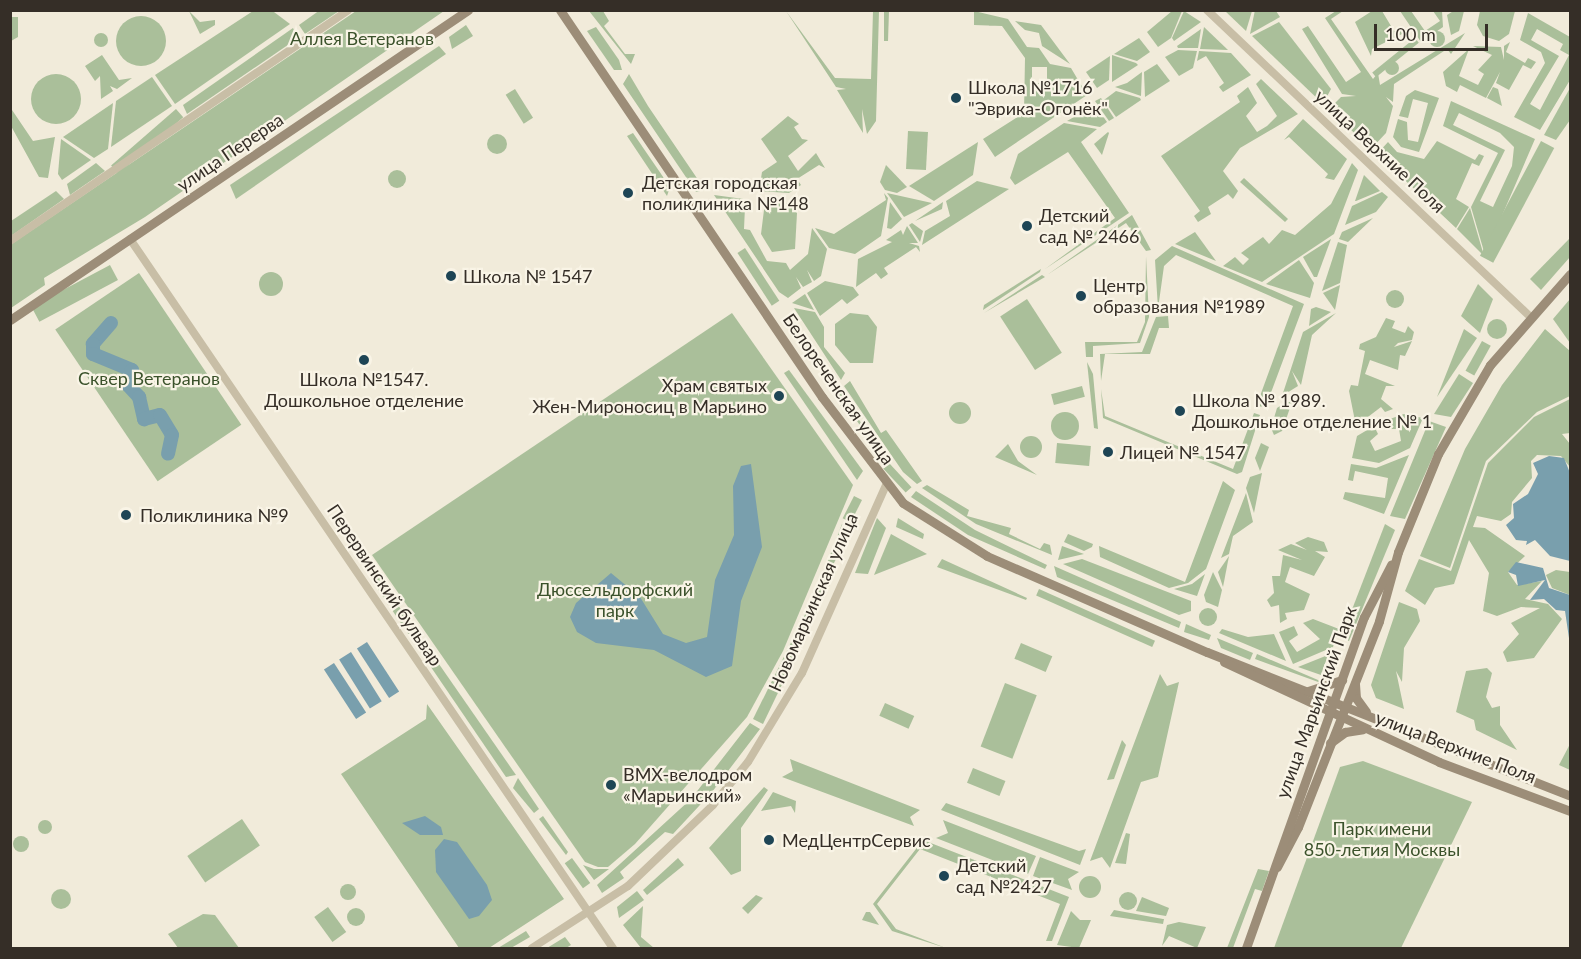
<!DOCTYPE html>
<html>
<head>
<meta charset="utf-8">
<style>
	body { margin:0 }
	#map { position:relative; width:1581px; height:959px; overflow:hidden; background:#f1ebda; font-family:Lato,sans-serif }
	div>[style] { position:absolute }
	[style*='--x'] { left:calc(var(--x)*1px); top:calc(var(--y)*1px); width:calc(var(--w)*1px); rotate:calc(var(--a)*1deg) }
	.green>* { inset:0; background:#aabf9a; transform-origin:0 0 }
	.round { border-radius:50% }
	.water>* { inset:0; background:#799fad; transform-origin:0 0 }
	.river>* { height:14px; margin:-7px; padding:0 7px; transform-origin:7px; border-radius:7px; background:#799fad }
	.tertiary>* { height:8px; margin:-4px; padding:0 4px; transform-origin:4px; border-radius:4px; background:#c8bea6 }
	.secondary>* { height:9px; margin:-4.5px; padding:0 4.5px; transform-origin:4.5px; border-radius:4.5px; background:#9c8d78 }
	.dots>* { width:16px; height:16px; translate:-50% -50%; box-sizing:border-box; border:3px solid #f9f4e6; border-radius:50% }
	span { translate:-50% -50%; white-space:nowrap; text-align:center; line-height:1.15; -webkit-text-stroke:4.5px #f9f4e6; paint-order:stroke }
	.park-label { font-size:18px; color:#3b522b }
	.poi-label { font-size:18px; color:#352e27 }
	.left { translate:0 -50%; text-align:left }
	.right { translate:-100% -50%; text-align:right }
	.street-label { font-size:18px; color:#352e27 }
	.frame { position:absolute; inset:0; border:12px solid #352e27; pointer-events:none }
	.scale { position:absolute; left:1374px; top:24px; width:114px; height:27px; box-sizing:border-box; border:3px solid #352e27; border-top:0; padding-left:8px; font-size:18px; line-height:21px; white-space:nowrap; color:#352e27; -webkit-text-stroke:4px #f9f4e6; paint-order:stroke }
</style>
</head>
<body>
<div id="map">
	<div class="green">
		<i style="clip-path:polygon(320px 10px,339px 11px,305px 34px,299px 25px)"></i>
		<i style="clip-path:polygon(1255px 10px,1276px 11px,1280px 17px,1250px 34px)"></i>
		<i style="clip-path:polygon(1455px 10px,1464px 11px,1459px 31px,1451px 35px,1447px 15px)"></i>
		<i style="clip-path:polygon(189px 11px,200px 22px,215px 20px,215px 25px,200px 34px)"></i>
		<i style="clip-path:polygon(253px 11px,274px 12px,290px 24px,175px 104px,155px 75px)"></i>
		<i style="clip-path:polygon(356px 11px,444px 11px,145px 217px,44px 278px,45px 285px,11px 308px,10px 245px)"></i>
		<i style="clip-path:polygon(589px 11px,603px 11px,609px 21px,604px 26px,625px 54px,635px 54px,631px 64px)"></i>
		<i style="clip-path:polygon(786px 11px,835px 78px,871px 79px,873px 11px,879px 11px,876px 121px,867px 134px,862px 109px,863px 133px,837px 90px,846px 89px,836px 87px)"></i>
		<i style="clip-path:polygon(884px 11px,889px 11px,888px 41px,884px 41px)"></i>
		<i style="clip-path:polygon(evenodd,974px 11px,1008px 19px,1027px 47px,1039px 48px,1050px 64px,1071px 68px,1087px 95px,995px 157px,983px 139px,1024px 113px,1025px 58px,1002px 26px,974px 25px,974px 11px,1032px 67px,1047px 67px,1047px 83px,1032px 83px,1032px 67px)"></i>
		<i style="clip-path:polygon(1172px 11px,1182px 11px,1171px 38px,1158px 47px,1147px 32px)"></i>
		<i style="clip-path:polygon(1184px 11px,1201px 22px,1174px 41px,1172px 38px)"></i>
		<i style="clip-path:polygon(1225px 11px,1252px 11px,1246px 31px)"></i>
		<i style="clip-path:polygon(1336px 11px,1343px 11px,1331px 19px,1373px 79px,1378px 73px,1380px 85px,1465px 33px,1451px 54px,1447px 49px,1394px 84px,1393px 102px,1386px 97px,1393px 106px,1386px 133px,1371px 149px,1329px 109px,1341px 97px,1356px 96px,1342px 94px,1302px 29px,1308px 26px,1346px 82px,1361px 72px,1325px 18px)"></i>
		<i style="clip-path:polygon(1372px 11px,1382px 11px,1394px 31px,1400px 28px,1402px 34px,1372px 49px,1371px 56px,1355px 22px)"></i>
		<i style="clip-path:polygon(1400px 11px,1411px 11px,1425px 31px,1440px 21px,1433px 11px,1442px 11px,1443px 27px,1421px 42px)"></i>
		<i style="clip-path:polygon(1480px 11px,1515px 11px,1509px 34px,1499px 41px,1483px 36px,1477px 25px)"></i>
		<i style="clip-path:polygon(evenodd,1528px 13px,1570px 37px,1570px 80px,1540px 130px,1514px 117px,1545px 63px,1541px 52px,1520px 40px,1528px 13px,1537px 29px,1563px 44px,1560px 50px,1569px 55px,1540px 110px,1530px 104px,1559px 56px,1531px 40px,1537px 29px)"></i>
		<i class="round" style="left:116px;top:16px;width:50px;height:50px"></i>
		<i style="clip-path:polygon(11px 17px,18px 17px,18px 37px,11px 41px)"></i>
		<i style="clip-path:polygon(1015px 21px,1041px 25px,1070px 64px,1042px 46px,1039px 33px,1025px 30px)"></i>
		<i style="clip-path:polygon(1279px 22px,1331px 89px,1323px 104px,1252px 36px)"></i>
		<i style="clip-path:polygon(466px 25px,473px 36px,452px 49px,449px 37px)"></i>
		<i style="clip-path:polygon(596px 27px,619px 60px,622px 70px,614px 70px,587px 31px)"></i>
		<i style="clip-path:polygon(1204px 27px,1228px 50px,1200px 49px)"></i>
		<i style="clip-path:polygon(293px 28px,298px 38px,187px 114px,183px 105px)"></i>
		<i style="clip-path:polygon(1201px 29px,1198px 48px,1178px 48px,1177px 46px)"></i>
		<i class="round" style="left:1429px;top:31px;width:16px;height:16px"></i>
		<i class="round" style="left:94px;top:33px;width:14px;height:14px"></i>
		<i style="clip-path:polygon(1139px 38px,1150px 52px,1137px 61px,1114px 54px)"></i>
		<i style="left:1415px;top:38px;width:6px;height:55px;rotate:51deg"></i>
		<i style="clip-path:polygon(1510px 42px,1506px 52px,1525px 63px,1528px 58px,1536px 62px,1531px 69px,1523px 65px,1509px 90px,1496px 83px,1500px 72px,1486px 98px,1460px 85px,1457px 92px,1446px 86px,1443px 72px,1469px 49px,1459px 76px,1478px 85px,1484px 74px,1478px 70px,1492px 55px,1473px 46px,1501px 47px,1504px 60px,1504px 46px)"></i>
		<i style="clip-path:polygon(439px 46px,446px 54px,236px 199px,230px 185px)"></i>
		<i style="clip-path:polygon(1178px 50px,1197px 51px,1193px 68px,1179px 76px,1165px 57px)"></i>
		<i style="clip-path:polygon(1199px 51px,1231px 53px,1251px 75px,1223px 92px,1219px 87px,1224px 83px,1206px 56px,1197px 61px)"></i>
		<i style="clip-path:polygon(102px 55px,119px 80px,132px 78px,117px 89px,110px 86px,113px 91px,101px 99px,100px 76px,95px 81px,85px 66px)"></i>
		<i style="clip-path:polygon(1112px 55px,1136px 63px,1138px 65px,1112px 82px)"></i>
		<i style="clip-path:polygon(1110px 56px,1109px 80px,1097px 88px,1086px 72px)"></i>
		<i class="round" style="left:1385px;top:61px;width:14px;height:14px"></i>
		<i style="clip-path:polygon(1157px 64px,1170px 81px,1145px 97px,1144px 72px)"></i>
		<i style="clip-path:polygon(1142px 72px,1141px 96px,1115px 87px,1127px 83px)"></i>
		<i class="round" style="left:31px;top:74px;width:50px;height:50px"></i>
		<i style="clip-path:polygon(629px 74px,648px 106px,705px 190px,696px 192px,623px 84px)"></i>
		<i style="clip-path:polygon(152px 77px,172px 106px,111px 147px,116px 101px)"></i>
		<i style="clip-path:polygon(1261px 79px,1298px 114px,1240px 148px,1223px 171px,1238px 191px,1233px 199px,1228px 194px,1208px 207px,1211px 214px,1198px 222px,1194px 216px,1200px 211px,1161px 156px,1240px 102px,1237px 96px,1248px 87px,1257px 103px,1246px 116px,1257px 132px,1267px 126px,1277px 116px,1256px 84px)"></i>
		<i style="clip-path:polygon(1493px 87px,1498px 89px,1502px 106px,1487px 98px)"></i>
		<i style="clip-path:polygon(1570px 88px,1570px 120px,1556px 140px,1544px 135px)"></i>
		<i style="left:515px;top:89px;width:34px;height:11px;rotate:58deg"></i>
		<i style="clip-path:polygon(1415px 90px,1439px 98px,1419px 152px,1401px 147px,1393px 137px,1398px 119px,1407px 122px,1408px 140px,1418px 142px,1428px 103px,1413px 99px,1408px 118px,1399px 116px,1406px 96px)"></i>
		<i style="clip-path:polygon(1116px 91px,1140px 98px,1141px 100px,1116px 117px,1104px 100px)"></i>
		<i style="clip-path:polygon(1101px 98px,1114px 118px,1109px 121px,1095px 101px)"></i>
		<i style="clip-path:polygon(evenodd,1451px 101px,1535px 139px,1485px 255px,1471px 207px,1498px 153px,1443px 126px,1451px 101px,1459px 113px,1500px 133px,1514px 147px,1512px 166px,1493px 207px,1480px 201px,1505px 150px,1453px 125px,1459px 113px)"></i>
		<i style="clip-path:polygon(113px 103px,108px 149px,94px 158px,63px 137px)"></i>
		<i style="clip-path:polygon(1095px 105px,1107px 122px,1100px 127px,1067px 121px)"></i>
		<i style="clip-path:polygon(10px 107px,33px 141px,55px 137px,48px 178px,39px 177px,11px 126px)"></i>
		<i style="left:176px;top:109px;width:11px;height:86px;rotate:49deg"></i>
		<i style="clip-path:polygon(788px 116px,799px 124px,794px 127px,802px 139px,808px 140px,788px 156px,798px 171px,816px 153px,825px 168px,819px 165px,797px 179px,801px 185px,789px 193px,759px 191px,762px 172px,777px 162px,761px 139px)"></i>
		<i style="clip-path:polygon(1303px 119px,1347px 159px,1334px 180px,1325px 178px,1328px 174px,1289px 137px,1284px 140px)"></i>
		<i style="clip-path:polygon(1064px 123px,1097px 129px,1081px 142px,1129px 213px,1045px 269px,1115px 218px,1068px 152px,1015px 185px,1010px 178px,1018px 154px)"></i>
		<i style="left:908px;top:131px;width:20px;height:38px;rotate:3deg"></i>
		<i style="clip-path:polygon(1108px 132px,1109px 133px,1102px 155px,1094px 144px)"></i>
		<i style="clip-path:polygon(633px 133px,670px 187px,667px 196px,627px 136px)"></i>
		<i class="round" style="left:487px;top:134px;width:20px;height:20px"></i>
		<i style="clip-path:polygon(61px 139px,91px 160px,62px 180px,58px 174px)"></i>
		<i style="clip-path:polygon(1437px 141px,1475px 160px,1479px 154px,1484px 156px,1479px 166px,1472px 163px,1456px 199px,1469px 207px,1456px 228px,1377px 154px,1388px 142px,1397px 152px,1424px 159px)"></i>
		<i style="left:1541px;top:141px;width:15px;height:130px;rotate:28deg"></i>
		<i style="clip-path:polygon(978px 142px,973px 175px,934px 201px,909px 186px)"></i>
		<i style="clip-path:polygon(96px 163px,105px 171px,70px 195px,67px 184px)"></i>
		<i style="clip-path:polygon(1352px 163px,1358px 170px,1334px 234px,1262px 282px,1223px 266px,1235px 257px,1243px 265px,1249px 259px,1241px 253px,1263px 237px,1269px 244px,1282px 230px,1295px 235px,1331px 204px)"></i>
		<i style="clip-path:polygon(886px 165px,907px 187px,897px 193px,885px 190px,880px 182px)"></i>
		<i class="round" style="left:388px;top:170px;width:18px;height:18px"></i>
		<i style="clip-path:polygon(1364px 175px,1380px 191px,1356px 201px,1355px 201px)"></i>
		<i style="clip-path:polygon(1244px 178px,1288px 219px,1285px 222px,1240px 182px)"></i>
		<i style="clip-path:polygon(977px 181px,1009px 189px,922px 245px,925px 231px,950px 216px,946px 201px)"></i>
		<i style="clip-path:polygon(56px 191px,64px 199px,11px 236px,11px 221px)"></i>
		<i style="clip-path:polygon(1382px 192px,1388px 197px,1376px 212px,1345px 225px,1352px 206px)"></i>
		<i style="clip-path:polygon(884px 193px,888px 198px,881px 236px,855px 254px,829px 248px,815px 228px,834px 234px,886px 200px)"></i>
		<i style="clip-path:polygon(887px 193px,932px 203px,904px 217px)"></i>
		<i style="clip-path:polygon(714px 195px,751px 200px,751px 207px,745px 207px,744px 229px,750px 230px,767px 261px,786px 263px,790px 270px,808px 254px,812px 228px,827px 249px,821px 276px,814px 281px,807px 270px,812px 282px,803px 287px,796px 277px,801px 288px,788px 298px,779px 292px)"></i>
		<i style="clip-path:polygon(765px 202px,787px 203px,797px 213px,795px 249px,772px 252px,761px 234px)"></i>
		<i style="clip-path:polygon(890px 202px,902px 219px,891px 229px,887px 228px)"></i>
		<i style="clip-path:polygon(943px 202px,942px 209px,915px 221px)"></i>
		<i style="clip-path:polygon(1470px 208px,1484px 256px,1457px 229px)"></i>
		<i style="clip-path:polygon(1132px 215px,1151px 250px,1146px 251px,1126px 223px,1047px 275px)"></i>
		<i style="clip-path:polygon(1373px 218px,1348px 242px,1339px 239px,1342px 232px)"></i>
		<i style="clip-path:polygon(912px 223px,923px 231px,920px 242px,909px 225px)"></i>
		<i style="clip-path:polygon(907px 226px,918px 243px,909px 243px,919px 246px,920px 252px,916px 247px,884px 268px,888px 274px,881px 279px,876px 273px,856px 287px,858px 259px,892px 242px,886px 240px,901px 230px,903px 235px)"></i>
		<i style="clip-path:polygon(1195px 232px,1216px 261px,1175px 244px)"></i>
		<i style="clip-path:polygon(1570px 238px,1570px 257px,1541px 290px,1530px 279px)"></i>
		<i style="clip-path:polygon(1331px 239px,1317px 277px,1314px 277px,1303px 257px)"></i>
		<i style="clip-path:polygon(1338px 242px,1347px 245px,1340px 283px,1322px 291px)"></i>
		<i style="clip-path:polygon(1172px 246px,1304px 304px,1266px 406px,1256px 407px,1293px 306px,1176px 255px,1164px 266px,1158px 309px,1155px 260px)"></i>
		<i style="left:745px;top:248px;width:63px;height:9px;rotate:57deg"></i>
		<i style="clip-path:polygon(1146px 256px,1149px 317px,1140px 343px,1093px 346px,1093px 357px,1086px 357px,1085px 342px,1137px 342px,1145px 322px)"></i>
		<i style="clip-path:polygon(1299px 260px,1314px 283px,1310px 298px,1266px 284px)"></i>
		<i style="left:110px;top:265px;width:17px;height:89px;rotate:62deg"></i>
		<i style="clip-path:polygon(1041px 269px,1040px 272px,983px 310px,984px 305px)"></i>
		<i class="round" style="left:259px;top:272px;width:24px;height:24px"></i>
		<i style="left:139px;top:273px;width:183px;height:101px;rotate:56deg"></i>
		<i style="clip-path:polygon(1042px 275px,1045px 277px,984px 313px)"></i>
		<i style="clip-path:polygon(825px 281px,853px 287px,859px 295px,847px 304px,842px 299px,820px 316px,807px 293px)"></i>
		<i style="clip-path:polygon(1478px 284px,1493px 299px,1480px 333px,1461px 316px)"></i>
		<i style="clip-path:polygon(1340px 285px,1335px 310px,1323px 293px)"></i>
		<i class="round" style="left:1386px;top:290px;width:18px;height:18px"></i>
		<i style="clip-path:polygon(805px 294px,814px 310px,792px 303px)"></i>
		<i style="left:1027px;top:299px;width:64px;height:32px;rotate:57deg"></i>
		<i style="clip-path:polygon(1570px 299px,1570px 343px,1553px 319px)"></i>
		<i style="clip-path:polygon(794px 308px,815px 312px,824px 327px,824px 347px,845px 373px,841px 380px)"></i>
		<i style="clip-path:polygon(1311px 309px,1316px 307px,1331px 312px,1309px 326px)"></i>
		<i style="clip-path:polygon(732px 313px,853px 485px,783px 651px,747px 717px,635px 844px,608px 867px,598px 867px,585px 862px,372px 555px)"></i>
		<i style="clip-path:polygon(850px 313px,868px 315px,877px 327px,873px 363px,850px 363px,835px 345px,835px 324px)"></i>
		<i style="clip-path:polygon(1336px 313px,1312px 335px,1301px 385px,1292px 371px,1298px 386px,1282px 396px,1303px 332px)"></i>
		<i style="clip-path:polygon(1168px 316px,1169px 328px,1159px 328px,1150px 354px,1105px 354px,1101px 381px,1100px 354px,1142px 352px,1156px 317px)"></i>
		<i style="clip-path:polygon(1386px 318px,1395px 321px,1392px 328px,1405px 333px,1408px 326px,1414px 332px,1412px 340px,1398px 343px,1394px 347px,1412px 341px,1405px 356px,1400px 355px,1398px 370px,1370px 360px,1365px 374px,1395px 386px,1386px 386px,1381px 399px,1393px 409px,1385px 412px,1381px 407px,1356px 426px,1349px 391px,1351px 385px,1358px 386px,1365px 351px,1359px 349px,1360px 344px,1376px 337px)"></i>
		<i class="round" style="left:1487px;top:319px;width:20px;height:20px"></i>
		<i style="clip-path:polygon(1464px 329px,1477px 338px,1437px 397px)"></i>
		<i style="clip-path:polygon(1545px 329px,1570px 351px,1570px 396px,1537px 412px,1486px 461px,1450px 568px,1420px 556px,1465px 449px,1502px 385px)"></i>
		<i style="left:1482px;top:341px;width:10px;height:34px;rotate:29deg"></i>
		<i style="clip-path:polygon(1087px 362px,1093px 374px,1098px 429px,1094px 428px)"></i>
		<i style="clip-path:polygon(789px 370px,863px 471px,857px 480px,784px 373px)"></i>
		<i style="clip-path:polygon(1459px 374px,1473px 383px,1451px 417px,1434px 414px)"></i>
		<i style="clip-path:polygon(850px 381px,881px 433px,886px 430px,922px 481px,917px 484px,903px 472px,844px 386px)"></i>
		<i style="left:1082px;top:386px;width:11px;height:32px;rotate:75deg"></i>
		<i style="clip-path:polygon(839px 389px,851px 408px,845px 412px,835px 397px)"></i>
		<i style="clip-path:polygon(1101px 389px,1105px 416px,1233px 469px,1254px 413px,1260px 415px,1242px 472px,1237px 474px,1103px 418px)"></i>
		<i style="clip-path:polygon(1570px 399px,1570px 433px,1562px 434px,1570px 444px,1570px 467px,1561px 456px,1537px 455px,1531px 461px,1532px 478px,1512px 502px,1511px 514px,1501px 521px,1477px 516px,1473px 527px,1485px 528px,1525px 556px,1508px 572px,1517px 585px,1542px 581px,1525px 599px,1548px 604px,1562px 619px,1534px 658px,1507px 662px,1503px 652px,1519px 634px,1511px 623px,1540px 608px,1521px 607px,1497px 616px,1483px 611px,1489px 573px,1469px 540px,1454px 584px,1435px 588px,1425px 605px,1405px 591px,1419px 559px,1451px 571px,1488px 463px,1534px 417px)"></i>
		<i style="clip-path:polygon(1286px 402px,1292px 402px,1282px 431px,1274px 435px,1271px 428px,1277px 408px)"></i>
		<i class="round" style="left:949px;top:402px;width:22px;height:22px"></i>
		<i class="round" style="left:1051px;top:412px;width:28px;height:28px"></i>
		<i style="clip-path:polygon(854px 413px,886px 457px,884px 459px,852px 414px)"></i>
		<i style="clip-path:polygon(1404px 414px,1423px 418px,1410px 448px,1379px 463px,1352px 458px,1357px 436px,1374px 426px,1378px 434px,1370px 441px,1375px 451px,1401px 441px,1399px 429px,1391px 429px,1387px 420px)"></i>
		<i style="clip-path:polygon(1429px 421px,1446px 427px,1405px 519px,1390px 516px)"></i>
		<i class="round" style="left:1020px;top:436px;width:22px;height:22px"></i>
		<i style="left:1057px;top:443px;width:34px;height:20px;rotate:5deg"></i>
		<i style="clip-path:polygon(1261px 443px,1269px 447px,1260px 471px,1255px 458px)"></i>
		<i style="clip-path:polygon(1008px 444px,1018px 461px,1037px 475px,995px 457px)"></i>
		<i style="clip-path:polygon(1409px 455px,1384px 514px,1343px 499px,1345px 492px,1385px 498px,1388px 478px,1355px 471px,1353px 481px,1348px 480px,1351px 464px,1376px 468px)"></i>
		<i style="left:889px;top:463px;width:33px;height:8px;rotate:47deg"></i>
		<i style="clip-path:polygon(1262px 473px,1254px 513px,1246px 488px,1250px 477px)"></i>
		<i style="clip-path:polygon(1223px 481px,1235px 490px,1206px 569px,1188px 583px,1169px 588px,1100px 557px,1099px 546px,1185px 582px)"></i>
		<i style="clip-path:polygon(927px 485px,969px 510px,967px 516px,1011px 528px,1009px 534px,1040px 549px,1044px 543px,1050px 545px,1052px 555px,976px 524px,922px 488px)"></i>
		<i style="clip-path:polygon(916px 491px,975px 530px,1047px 565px,1045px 569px,968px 535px,911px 497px)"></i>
		<i style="clip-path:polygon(1246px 493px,1253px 522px,1233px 536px,1229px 554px,1221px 558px)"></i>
		<i style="left:854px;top:496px;width:9px;height:25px;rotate:27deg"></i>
		<i style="clip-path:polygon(877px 518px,886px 528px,868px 574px,855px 573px)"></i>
		<i style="clip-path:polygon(898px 518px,924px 534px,923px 539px,896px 527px)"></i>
		<i style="clip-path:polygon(842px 524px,851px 529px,832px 567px,827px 563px)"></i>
		<i style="clip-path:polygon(1385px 524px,1395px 530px,1349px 641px,1341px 638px)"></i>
		<i style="clip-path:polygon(891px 534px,927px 554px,874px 575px)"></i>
		<i style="clip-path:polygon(1068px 534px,1093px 544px,1092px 547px,1084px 551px,1064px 542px)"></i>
		<i style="clip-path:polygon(1308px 537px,1324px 542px,1328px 552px,1315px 551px,1325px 557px,1314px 576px,1290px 567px,1285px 582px,1310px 594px,1304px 610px,1285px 613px,1287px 619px,1280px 623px,1279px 605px,1271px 607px,1267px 600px,1274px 593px,1272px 576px,1280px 576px,1283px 555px,1302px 560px,1278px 550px,1291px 544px,1307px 550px,1295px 543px)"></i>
		<i style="clip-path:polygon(1062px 546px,1084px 554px,1058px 560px)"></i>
		<i style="clip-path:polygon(1229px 556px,1223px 587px,1218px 572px)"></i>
		<i style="clip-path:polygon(367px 558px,396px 600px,388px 605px,364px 567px)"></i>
		<i style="clip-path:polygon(942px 559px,1027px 598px,1026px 600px,937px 567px)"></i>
		<i style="clip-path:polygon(1082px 559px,1191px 601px,1191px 611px,1179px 615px,1063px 564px)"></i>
		<i style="clip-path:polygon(1054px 566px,1181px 622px,1179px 628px,1057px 577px)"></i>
		<i style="clip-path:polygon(827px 570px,836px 572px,763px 724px,753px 719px)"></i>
		<i style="clip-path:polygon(1556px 570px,1570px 572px,1570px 595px,1552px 588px,1546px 575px)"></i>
		<i style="clip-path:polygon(1213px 572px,1222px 590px,1218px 607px,1206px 602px,1204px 595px)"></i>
		<i style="clip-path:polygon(1205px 574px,1197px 596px,1174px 589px,1192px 584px)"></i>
		<i style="left:1039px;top:589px;width:127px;height:7px;rotate:24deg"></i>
		<i style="clip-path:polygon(1399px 602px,1417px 609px,1420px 621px,1404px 648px,1402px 682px,1396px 671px,1404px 709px,1376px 698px,1371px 685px)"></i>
		<i style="clip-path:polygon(398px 605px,516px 775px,506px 777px,392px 610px)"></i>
		<i class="round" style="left:1199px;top:608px;width:18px;height:18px"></i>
		<i style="clip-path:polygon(1313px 619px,1339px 629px,1333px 647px,1293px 664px,1279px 632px,1294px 626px,1298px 635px,1289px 641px,1297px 652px,1320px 639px,1303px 623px)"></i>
		<i style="clip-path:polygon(1186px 624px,1211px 635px,1209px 640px,1184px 632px)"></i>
		<i style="clip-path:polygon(1222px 629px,1248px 637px,1274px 634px,1286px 661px,1219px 633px)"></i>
		<i style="clip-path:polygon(1217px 638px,1253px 653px,1250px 660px,1221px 648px)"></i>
		<i style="left:1021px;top:643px;width:34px;height:17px;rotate:23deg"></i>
		<i style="clip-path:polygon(1257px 654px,1318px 680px,1321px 683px,1255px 659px)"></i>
		<i style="clip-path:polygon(1328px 655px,1321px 675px,1298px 667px)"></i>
		<i style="clip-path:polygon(1487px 668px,1492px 673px,1486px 697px,1492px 708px,1500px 706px,1500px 725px,1517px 750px,1476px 730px,1474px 720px,1456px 712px,1466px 671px)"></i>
		<i style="clip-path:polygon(1160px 674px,1167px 686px,1179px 682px,1158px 777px,1141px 782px,1110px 868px,1102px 857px,1090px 861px)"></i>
		<i style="left:1005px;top:683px;width:34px;height:68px;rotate:21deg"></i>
		<i style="left:885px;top:703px;width:32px;height:14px;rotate:24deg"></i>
		<i style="clip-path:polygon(427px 704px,564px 899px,489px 948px,459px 948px,341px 774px,426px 719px)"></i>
		<i style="clip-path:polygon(750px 723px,760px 729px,712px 792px,673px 834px,665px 832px,620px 872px,624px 878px,602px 893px,597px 885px,691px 799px)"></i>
		<i style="clip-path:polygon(1122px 740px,1126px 745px,1114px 779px,1107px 780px)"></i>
		<i style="clip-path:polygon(1570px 744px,1570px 770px,1559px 765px)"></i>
		<i style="clip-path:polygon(790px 759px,920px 810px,910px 817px,914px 826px,782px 777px,793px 771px)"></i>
		<i style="clip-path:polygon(1363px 761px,1472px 802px,1401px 948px,1274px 948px,1340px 767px)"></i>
		<i style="left:973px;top:768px;width:35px;height:16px;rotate:22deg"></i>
		<i style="clip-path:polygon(518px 778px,539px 809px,534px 813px,513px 788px)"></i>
		<i style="clip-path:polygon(764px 787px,768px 790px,741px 828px,741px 871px,731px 875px,709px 848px)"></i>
		<i style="clip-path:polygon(773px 792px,796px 801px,795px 813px,791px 806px,761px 811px)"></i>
		<i style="clip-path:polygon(946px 803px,1079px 851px,1086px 849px,1080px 865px,941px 810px)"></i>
		<i style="clip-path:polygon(543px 816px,568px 852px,566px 855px,539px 819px)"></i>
		<i style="left:242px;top:819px;width:32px;height:66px;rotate:56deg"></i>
		<i style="clip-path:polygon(943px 820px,1036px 856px,1028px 874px,936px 838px,948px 833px)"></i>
		<i class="round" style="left:38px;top:820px;width:14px;height:14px"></i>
		<i style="clip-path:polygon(1126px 833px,1130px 834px,1126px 864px,1115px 863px)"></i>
		<i class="round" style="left:13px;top:836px;width:16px;height:16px"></i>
		<i style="clip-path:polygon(923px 840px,1069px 897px,1052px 941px,1046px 941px,1060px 904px,920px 849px,877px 904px,896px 929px,946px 948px,892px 931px,873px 904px)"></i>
		<i style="clip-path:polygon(1040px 857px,1079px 872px,1068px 879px,1072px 890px,1033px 876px)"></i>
		<i style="left:572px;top:858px;width:31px;height:9px;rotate:54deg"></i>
		<i style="clip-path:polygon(678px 858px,684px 865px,647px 895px,643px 890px)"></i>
		<i style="clip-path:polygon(583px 865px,594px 869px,609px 869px,594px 880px)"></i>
		<i style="clip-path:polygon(1258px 869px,1269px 871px,1262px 891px,1255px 889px,1233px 948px,1227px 948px)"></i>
		<i class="round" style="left:1079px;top:876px;width:22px;height:22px"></i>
		<i class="round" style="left:340px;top:884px;width:16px;height:16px"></i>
		<i class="round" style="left:51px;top:889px;width:20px;height:20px"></i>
		<i style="clip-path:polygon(637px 891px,644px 900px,619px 918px,617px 907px)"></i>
		<i class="round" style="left:1119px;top:892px;width:18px;height:18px"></i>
		<i style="clip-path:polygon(756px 895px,763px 898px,748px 914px,742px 908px)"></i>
		<i style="clip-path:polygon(1142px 897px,1169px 908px,1166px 916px,1136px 911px)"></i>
		<i style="clip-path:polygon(643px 906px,641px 937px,654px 948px,641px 948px,623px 925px)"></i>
		<i style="left:328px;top:907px;width:31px;height:17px;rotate:54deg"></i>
		<i class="round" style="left:347px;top:908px;width:18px;height:18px"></i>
		<i style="clip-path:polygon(1114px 910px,1163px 919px,1164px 919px,1163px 924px,1110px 916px)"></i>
		<i style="clip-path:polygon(1071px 911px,1080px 920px,1091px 920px,1079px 948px,1057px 945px)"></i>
		<i style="clip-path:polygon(866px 912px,870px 912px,879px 925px,862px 920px)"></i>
		<i style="clip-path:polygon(203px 914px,215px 915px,239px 948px,178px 948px,168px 934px)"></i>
		<i style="clip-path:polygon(1179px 922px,1206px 927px,1197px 948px,1169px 936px,1162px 946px,1167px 925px)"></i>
		<i style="clip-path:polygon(526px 931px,530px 937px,511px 948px,498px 948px)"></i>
		<i style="clip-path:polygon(565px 937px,571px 945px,566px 948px,547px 948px)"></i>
	</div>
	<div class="water">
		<i style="clip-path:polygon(1549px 456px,1564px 458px,1570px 473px,1570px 561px,1550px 556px,1535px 540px,1526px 545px,1527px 541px,1516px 540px,1506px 525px,1514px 518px,1513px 504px,1528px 494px,1538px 474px,1533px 463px)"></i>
		<i style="clip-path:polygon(751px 464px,762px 547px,741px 601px,732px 666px,706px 677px,654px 650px,596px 643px,577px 632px,570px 617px,576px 603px,611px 573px,640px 597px,663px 634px,686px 643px,707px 637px,715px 580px,734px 535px,733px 486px,741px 466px)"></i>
		<i style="clip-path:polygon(1516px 562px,1543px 568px,1549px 588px,1570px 595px,1570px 645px,1565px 611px,1556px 610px,1544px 599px,1530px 600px,1545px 580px,1518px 586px,1516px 575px,1508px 572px)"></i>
		<i style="left:367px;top:642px;width:59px;height:12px;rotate:57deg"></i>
		<i style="left:351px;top:652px;width:58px;height:14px;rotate:58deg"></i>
		<i style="left:334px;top:663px;width:59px;height:12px;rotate:57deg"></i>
		<i style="clip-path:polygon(425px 816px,441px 827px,443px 835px,420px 835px,402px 823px)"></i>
		<i style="clip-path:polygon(444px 839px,457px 842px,487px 885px,492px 900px,479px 916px,469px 919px,436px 872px,435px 850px)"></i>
	</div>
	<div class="river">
		<i style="--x:111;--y:323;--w:28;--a:131"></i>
		<i style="--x:93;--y:344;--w:10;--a:90"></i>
		<i style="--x:93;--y:354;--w:42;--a:22.3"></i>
		<i style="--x:132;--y:370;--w:15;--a:110"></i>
		<i style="--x:127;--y:384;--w:18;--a:47"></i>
		<i style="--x:139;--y:397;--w:23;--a:77"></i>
		<i style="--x:144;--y:419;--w:16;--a:-14"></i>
		<i style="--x:160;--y:415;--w:23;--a:59"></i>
		<i style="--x:172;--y:435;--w:19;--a:102"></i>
	</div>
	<div class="tertiary">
		<i style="--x:1207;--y:10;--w:444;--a:43.5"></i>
		<i style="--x:130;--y:239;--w:858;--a:55.74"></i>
		<i style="--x:10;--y:241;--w:409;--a:-34.3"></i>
		<i style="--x:532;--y:948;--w:114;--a:-32.9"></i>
		<i style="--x:628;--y:886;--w:117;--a:-43.6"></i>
		<i style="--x:713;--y:805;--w:55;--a:-50.9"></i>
		<i style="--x:748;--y:762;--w:104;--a:-58.8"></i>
		<i style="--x:802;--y:673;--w:206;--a:-65.9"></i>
	</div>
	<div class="secondary">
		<i style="--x:560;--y:10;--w:467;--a:55.9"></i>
		<i style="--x:822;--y:397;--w:133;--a:52.6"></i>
		<i style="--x:903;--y:503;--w:99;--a:32.2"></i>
		<i style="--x:987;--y:556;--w:240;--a:23.6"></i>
		<i style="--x:1207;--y:652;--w:391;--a:21.6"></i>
		<i style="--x:10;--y:320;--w:553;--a:-34.09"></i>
		<i style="--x:1224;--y:662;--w:237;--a:24.9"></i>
		<i style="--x:1439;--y:762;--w:140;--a:20.5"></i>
		<i style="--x:1355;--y:684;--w:14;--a:86"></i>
		<i style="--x:1356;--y:698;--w:17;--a:54"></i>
		<i style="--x:1308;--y:691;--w:36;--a:-18"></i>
		<i style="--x:1330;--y:743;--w:19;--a:-36"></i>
		<i style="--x:1345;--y:732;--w:18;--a:-9"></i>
		<i style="--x:1277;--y:867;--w:45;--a:-62.3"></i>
		<i style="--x:1298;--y:827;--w:221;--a:-68.5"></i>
		<i style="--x:1379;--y:621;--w:72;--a:-74.6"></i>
		<i style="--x:1398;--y:552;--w:106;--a:-67.8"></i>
		<i style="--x:1438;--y:454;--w:103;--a:-59.7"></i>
		<i style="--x:1490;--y:365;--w:121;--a:-48.7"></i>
		<i style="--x:1246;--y:948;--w:351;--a:-70.4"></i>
		<i style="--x:1364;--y:617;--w:59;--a:-62.6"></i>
	</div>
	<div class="dots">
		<i style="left:956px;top:98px;background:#1e4555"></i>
		<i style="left:628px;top:193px;background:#1e4555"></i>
		<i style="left:1027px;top:226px;background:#1e4555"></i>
		<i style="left:451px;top:276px;background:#1e4555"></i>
		<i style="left:1081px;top:296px;background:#1e4555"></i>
		<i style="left:364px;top:360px;background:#1e4555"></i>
		<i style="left:779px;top:396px;background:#1e4555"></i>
		<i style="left:1180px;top:411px;background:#1e4555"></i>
		<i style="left:1108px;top:452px;background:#1e4555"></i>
		<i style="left:126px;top:515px;background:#1e4555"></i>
		<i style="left:611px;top:785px;background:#1e4555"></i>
		<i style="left:769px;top:840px;background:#1e4555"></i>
		<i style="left:944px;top:876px;background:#1e4555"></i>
	</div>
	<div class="park-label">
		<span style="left:362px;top:38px">Аллея Ветеранов</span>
		<span style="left:149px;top:378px">Сквер Ветеранов</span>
		<span style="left:615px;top:600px">Дюссельдорфский<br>парк</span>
		<span style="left:1382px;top:839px">Парк имени<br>850-летия Москвы</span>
	</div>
	<div class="poi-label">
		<span class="left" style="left:968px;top:98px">Школа №1716<br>"Эврика-Огонёк"</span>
		<span class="left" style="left:642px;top:193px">Детская городская<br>поликлиника №148</span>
		<span class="left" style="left:1039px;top:226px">Детский<br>сад № 2466</span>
		<span class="left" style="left:463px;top:276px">Школа № 1547</span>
		<span class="left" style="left:1093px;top:296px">Центр<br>образования №1989</span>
		<span style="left:364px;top:390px">Школа №1547.<br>Дошкольное отделение</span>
		<span class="right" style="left:767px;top:396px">Храм святых<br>Жен-Мироносиц в Марьино</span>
		<span class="left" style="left:1192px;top:411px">Школа № 1989.<br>Дошкольное отделение № 1</span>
		<span class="left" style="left:1120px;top:452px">Лицей № 1547</span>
		<span class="left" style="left:140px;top:515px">Поликлиника №9</span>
		<span class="left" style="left:623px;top:785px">BMX-велодром<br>«Марьинский»</span>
		<span class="left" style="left:782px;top:840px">МедЦентрСервис</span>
		<span class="left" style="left:956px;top:876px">Детский<br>сад №2427</span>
	</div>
	<div class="street-label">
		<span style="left:1380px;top:151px;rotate:43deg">улица Верхние Поля</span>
		<span style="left:230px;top:152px;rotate:-34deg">улица Перерва</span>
		<span style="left:839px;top:389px;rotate:55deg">Белореченская улица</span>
		<span style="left:385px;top:585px;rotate:56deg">Перервинский бульвар</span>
		<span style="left:813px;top:602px;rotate:-66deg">Новомарьинская улица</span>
		<span style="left:1316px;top:702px;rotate:-70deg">улица Марьинский Парк</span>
		<span style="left:1456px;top:747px;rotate:21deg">улица Верхние Поля</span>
	</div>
	<div class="frame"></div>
	<div class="scale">100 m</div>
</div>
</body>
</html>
